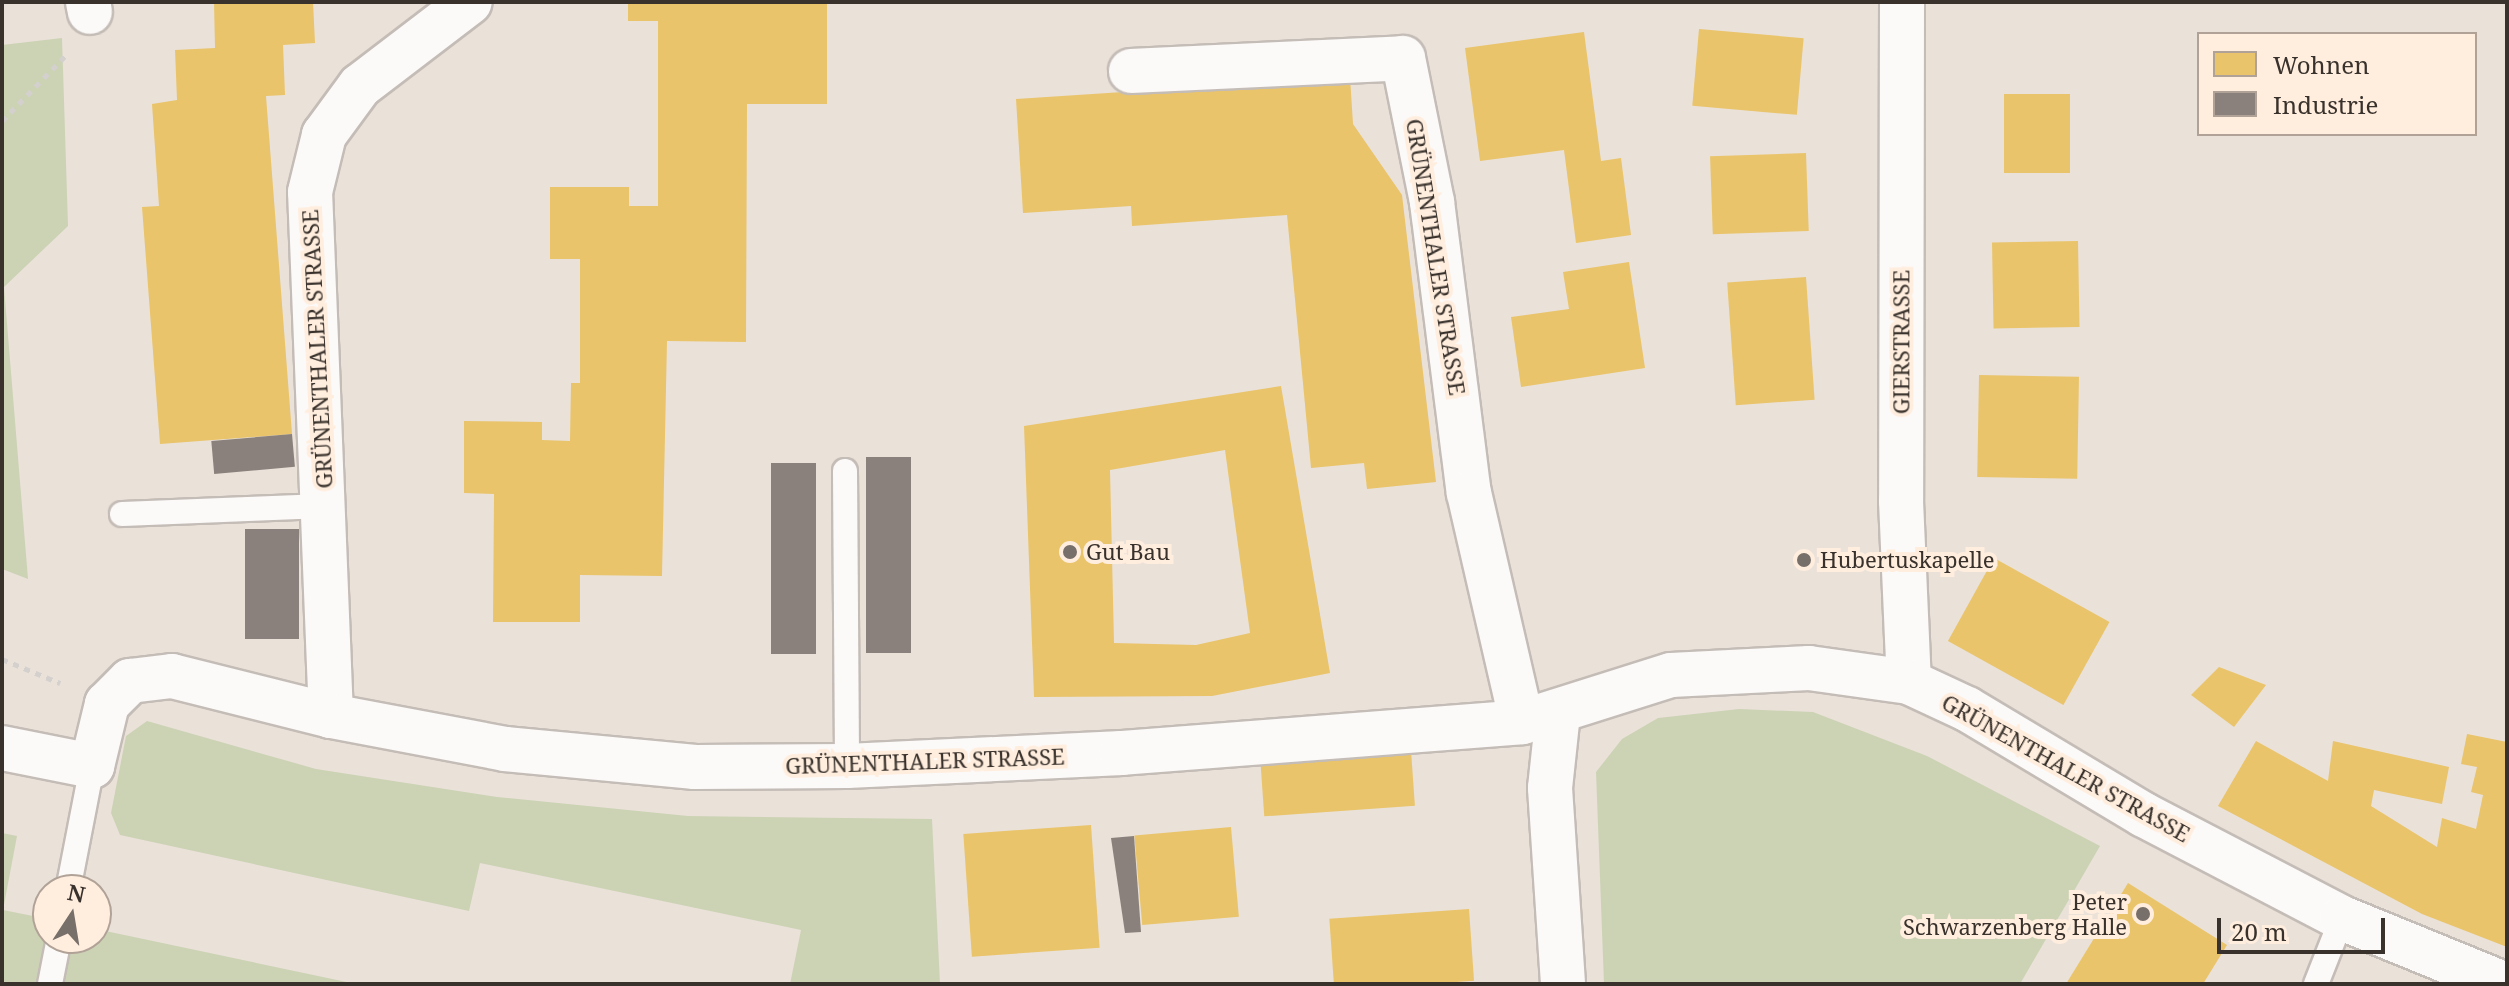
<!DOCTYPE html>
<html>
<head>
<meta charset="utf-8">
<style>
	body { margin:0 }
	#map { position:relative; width:2509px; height:986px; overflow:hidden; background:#eae1d9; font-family:"Noto Serif",serif }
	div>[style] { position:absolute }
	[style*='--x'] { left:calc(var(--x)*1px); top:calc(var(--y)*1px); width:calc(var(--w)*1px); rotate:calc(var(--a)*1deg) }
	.green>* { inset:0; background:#ccd3b4 }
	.homes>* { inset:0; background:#e9c46a; transform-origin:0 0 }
	.industry>* { inset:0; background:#8a817c; transform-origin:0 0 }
	.path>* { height:5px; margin-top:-2.5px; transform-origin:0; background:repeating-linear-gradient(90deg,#d3d0ce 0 6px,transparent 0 12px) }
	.roads { filter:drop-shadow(2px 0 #c4bcb6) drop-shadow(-2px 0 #c4bcb6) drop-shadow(0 2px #c4bcb6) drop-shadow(0 -2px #c4bcb6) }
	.lane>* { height:24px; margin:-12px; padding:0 12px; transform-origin:12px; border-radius:12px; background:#fcfaf9 }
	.street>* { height:44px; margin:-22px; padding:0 22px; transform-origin:22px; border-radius:22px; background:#fcfaf9 }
	.dots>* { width:22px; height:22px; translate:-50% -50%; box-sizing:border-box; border:4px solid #ffedde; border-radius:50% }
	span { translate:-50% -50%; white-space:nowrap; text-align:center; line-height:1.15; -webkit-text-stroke:8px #ffedde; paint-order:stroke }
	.street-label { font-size:22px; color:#39322c }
	.poi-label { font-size:22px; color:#39322c }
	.left { translate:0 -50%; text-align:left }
	.right { translate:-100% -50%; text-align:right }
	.frame { position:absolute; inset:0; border:4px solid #39322c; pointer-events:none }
	.legend { position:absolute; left:2197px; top:32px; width:280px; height:104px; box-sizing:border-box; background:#ffedde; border:2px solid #b0a297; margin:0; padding:10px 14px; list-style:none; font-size:24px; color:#39322c }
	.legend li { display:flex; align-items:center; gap:16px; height:40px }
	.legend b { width:40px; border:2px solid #b0a297 }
	.north { position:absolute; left:32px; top:874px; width:80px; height:80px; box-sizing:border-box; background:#ffedde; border:2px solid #b0a297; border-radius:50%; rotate:12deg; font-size:22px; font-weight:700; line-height:32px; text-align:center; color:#39322c }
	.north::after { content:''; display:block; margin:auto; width:28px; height:36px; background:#776f69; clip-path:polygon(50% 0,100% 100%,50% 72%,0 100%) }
	.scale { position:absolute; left:2217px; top:918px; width:168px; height:36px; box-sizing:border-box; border:4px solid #39322c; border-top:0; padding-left:10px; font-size:24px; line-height:28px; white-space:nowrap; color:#39322c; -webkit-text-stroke:6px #ffedde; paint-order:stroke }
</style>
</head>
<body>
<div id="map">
	<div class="green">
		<i style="clip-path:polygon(62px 38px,68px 226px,4px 287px,28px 579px,2px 569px,2px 45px)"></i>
		<i style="clip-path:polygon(1739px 709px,1813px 712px,1927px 756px,2100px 846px,2020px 984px,1604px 984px,1596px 772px,1622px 739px,1658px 718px)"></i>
		<i style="clip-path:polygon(147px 721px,316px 769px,497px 797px,688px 816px,932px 819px,940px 984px,790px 984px,801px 930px,480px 863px,469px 911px,120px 835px,111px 813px,126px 736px)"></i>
		<i style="clip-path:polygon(2px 833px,17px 836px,3px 910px,48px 919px,48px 938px,96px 938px,96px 929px,356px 984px,2px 984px)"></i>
	</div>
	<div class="homes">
		<i style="clip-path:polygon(214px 2px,313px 2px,315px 43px,283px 45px,285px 95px,266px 96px,292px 434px,160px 444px,142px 207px,159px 206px,152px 104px,177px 100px,175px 50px,215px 48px)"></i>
		<i style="clip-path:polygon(628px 2px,827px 2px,827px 104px,747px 104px,746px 342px,667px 341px,662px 576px,580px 575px,580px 622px,493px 622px,494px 494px,464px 493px,464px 421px,542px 422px,542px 440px,570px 441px,571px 383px,580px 383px,580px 259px,550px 259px,550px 187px,629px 187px,629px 206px,658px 206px,658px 21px,628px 21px)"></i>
		<i style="left:1699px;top:29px;width:105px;height:77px;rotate:5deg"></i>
		<i style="clip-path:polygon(1584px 32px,1601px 161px,1621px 158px,1631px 235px,1576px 243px,1564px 150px,1480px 161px,1465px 48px)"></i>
		<i style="clip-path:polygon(1350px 77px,1353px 124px,1402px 195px,1436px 482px,1367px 489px,1364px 463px,1311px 468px,1287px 215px,1132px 226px,1131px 206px,1023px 213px,1016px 99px)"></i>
		<i style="left:2004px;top:94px;width:66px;height:79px"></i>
		<i style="left:1806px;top:153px;width:78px;height:96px;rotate:88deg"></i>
		<i style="left:2078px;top:241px;width:86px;height:86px;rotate:89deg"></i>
		<i style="clip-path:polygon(1629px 262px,1645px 368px,1521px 387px,1511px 317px,1569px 309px,1563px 272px)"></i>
		<i style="left:1806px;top:277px;width:123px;height:79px;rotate:86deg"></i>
		<i style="left:1979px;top:375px;width:100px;height:102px;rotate:1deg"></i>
		<i style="clip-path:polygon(evenodd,1281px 386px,1330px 673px,1212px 696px,1034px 697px,1024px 426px,1281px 386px,1225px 450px,1250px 633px,1196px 645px,1114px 643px,1110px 470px,1225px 450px)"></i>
		<i style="left:1994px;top:558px;width:132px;height:95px;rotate:29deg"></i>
		<i style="clip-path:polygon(2219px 667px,2266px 685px,2234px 727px,2191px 695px)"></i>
		<i style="clip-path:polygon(2467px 734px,2507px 742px,2507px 947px,2422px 914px,2218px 806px,2256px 741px,2328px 781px,2333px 741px,2449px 767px,2442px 804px,2374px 790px,2371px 806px,2437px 847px,2442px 818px,2476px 829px,2483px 795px,2471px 792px,2477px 767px,2461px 764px)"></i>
		<i style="left:1410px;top:736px;width:70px;height:151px;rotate:86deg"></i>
		<i style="left:1091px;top:825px;width:123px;height:128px;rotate:86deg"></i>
		<i style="left:1231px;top:827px;width:90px;height:97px;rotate:85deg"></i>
		<i style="clip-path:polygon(2128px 883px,2227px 945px,2203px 984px,2066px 984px)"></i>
		<i style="left:1469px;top:909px;width:72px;height:140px;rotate:86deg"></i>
	</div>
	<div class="industry">
		<i style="left:292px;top:434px;width:33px;height:81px;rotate:85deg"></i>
		<i style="left:911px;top:457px;width:196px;height:45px;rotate:90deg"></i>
		<i style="left:771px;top:463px;width:45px;height:191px"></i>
		<i style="left:245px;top:529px;width:54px;height:110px"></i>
		<i style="clip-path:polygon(1134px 836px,1141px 932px,1125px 933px,1111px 838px)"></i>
	</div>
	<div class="path">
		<i style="--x:2;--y:121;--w:91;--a:-45.9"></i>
		<i style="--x:2;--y:659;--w:63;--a:22.5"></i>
	</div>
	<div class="roads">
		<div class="lane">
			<i style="--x:845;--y:471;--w:295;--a:89.6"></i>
			<i style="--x:122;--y:514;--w:202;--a:-2.3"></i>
			<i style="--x:68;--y:890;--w:126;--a:-79"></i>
			<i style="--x:50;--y:984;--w:47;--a:-78.9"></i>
			<i style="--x:2316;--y:984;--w:71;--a:-68.5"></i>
		</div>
		<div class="street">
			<i style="--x:88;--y:2;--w:10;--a:79"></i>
			<i style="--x:1902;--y:2;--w:499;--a:90.1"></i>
			<i style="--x:1901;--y:501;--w:181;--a:87.5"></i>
			<i style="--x:1131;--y:71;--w:272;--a:-2.7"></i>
			<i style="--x:1403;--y:58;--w:147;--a:78.6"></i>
			<i style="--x:1432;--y:202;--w:293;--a:82.8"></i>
			<i style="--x:1469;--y:493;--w:235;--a:77"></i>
			<i style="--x:1558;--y:713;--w:75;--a:96.1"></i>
			<i style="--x:1550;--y:788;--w:196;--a:86.2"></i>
			<i style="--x:331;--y:716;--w:524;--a:-92.29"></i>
			<i style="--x:310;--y:192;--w:59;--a:-76.2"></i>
			<i style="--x:324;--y:135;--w:61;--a:-53.7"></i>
			<i style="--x:360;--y:86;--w:138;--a:-37.4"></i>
			<i style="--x:2;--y:748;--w:92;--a:11.3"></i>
			<i style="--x:92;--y:766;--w:64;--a:-76.4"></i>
			<i style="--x:107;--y:704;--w:33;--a:-45"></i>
			<i style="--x:130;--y:681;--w:42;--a:-6.8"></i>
			<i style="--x:172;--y:676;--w:164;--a:14.1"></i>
			<i style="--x:331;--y:716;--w:177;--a:10.7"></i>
			<i style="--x:505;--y:749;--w:191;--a:5.4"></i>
			<i style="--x:695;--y:767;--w:152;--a:-0.4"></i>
			<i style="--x:847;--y:766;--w:275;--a:-2.7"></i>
			<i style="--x:1122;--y:753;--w:401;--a:-4.4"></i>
			<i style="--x:1522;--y:722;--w:156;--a:-17.5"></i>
			<i style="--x:1671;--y:675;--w:138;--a:-2.9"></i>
			<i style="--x:1809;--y:668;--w:101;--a:8"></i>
			<i style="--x:1909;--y:682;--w:64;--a:25"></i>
			<i style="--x:1967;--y:709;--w:206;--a:30.9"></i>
			<i style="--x:2144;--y:815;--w:223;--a:27.5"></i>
			<i style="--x:2342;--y:918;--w:175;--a:22.2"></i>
		</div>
	</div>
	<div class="dots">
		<i style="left:1070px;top:552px;background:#776f69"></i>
		<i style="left:1804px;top:560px;background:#776f69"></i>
		<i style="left:2143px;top:914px;background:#776f69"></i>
	</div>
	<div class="street-label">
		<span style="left:1436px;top:257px;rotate:81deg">GRÜNENTHALER STRASSE</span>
		<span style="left:1901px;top:342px;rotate:-90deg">GIERSTRASSE</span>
		<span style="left:317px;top:349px;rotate:-93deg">GRÜNENTHALER STRASSE</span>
		<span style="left:925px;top:761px;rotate:-2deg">GRÜNENTHALER STRASSE</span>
		<span style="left:2066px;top:768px;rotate:29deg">GRÜNENTHALER STRASSE</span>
	</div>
	<div class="poi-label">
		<span class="left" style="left:1086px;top:552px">Gut Bau</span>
		<span class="left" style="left:1820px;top:560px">Hubertuskapelle</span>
		<span class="right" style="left:2127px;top:914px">Peter<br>Schwarzenberg Halle</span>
	</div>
	<div class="frame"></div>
	<ul class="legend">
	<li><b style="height:22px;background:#e9c46a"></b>Wohnen</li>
	<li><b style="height:22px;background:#8a817c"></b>Industrie</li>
	</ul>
	<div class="north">N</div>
	<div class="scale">20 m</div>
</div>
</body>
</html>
